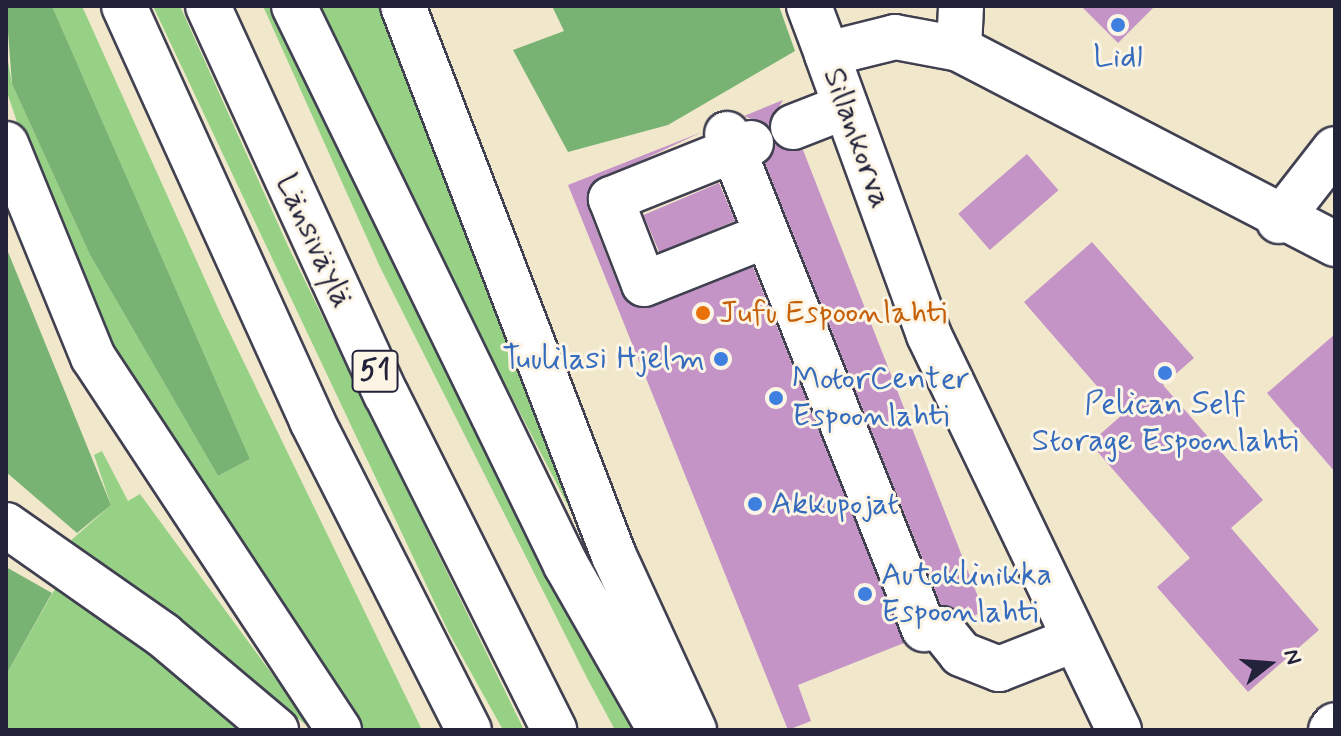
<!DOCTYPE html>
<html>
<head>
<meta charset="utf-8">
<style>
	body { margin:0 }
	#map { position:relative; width:1341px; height:736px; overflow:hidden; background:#f1e8cc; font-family:Mynerve,sans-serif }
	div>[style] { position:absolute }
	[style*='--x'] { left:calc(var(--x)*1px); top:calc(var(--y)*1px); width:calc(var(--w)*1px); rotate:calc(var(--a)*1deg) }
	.green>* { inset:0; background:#96d186 }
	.forest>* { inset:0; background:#78b373 }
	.building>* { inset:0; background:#c494c7; transform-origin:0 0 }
	.roads { filter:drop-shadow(2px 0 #414051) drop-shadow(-2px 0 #414051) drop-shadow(0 2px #414051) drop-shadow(0 -2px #414051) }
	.minor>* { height:44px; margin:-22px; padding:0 22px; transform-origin:22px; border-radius:22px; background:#fff }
	.highway>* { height:44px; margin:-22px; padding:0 22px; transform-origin:22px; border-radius:22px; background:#fff }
	.dots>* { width:22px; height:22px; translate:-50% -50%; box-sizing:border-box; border:4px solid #fcf5e5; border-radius:50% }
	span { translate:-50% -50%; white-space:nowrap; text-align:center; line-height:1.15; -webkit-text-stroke:6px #fcf5e5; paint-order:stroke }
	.shield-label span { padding:2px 6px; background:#fcf5e5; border:2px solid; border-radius:6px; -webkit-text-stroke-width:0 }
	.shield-label { font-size:30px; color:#22223b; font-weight:700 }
	.shop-label { font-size:32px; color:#366cbe }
	.right { translate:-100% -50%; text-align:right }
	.left { translate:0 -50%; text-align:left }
	.street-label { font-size:32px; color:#22223b }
	.food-label { font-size:32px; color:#c56008 }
	.frame { position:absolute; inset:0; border:8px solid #22223b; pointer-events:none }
	.north { position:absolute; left:1229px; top:624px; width:80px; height:80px; -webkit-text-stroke:6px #fcf5e5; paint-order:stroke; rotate:73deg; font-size:22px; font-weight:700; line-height:32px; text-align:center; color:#22223b }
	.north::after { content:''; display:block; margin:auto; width:28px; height:36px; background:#22223b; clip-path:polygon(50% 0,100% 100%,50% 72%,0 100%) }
</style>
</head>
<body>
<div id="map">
	<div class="green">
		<i style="clip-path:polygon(52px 6px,82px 6px,221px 315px,422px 730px,356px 730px,139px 402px,69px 260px,24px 143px,6px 89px,6px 50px,12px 84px,90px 255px,218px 476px,250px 459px)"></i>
		<i style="clip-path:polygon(153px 6px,180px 6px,288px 246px,524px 730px,503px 730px,449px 633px)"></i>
		<i style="clip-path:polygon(263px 6px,279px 6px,641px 730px,615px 730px,587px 678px,380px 267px)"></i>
		<i style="clip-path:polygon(319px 6px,386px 6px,592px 552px,469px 314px)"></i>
		<i style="clip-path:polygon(102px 451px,128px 501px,140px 494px,313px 730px,68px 543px,111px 505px,94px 455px)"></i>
		<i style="clip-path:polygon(56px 587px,145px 646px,246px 730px,6px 730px,6px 675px)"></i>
	</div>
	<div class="forest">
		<i style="clip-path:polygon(6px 6px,52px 6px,250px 459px,218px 476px,90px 255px,12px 84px)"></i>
		<i style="clip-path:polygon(552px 6px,779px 6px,795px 51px,668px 125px,568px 152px,513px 50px,564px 31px)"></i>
		<i style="clip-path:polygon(6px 247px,111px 505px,77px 533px,6px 472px)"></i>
		<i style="clip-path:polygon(6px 567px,52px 593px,6px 675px)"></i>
	</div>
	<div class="building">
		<i style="clip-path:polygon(1081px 6px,1155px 6px,1118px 43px)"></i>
		<i style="clip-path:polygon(783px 100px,768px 126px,744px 116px)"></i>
		<i style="clip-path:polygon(702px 132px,591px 184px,588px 208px,621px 293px,629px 304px,652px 307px,753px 267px,904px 643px,798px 685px,811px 721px,788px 730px,568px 185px)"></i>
		<i style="clip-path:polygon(776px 144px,803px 150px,984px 612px,965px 619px,941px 605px,765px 163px)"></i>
		<i style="left:1027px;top:154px;width:48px;height:91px;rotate:49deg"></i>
		<i style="left:719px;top:183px;width:41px;height:82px;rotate:67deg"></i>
		<i style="clip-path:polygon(1092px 242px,1194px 358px,1163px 385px,1263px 500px,1231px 528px,1319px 630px,1248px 692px,1157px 587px,1190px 558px,1090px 443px,1122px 415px,1024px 302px)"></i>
		<i style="clip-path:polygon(1335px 334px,1335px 472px,1267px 393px)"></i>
	</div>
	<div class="roads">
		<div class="minor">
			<i style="--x:809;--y:6;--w:51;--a:69.4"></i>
			<i style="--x:959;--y:49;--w:43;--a:-87.3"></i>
			<i style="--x:793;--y:127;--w:55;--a:-21.4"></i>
			<i style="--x:727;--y:134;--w:533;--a:68.3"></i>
			<i style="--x:751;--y:143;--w:151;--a:158.2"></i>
			<i style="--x:611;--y:199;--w:91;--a:68.8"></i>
			<i style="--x:644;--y:284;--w:132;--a:-21.7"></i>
			<i style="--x:1279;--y:221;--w:91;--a:-52.1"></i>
			<i style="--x:941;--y:629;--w:32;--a:51"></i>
			<i style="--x:961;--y:654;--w:41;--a:21.5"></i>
			<i style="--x:999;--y:669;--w:79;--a:-21.4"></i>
			<i style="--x:1119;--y:730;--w:438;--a:-115.7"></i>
			<i style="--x:929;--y:335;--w:299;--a:-110"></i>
			<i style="--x:827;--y:54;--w:70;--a:-14"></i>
			<i style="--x:895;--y:37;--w:65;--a:10.6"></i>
			<i style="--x:959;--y:49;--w:424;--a:27.4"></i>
			<i style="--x:1331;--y:730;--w:6;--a:-51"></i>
		</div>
		<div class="highway">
			<i style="--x:124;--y:6;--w:456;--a:65.6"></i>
			<i style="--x:312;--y:421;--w:347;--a:63.1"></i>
			<i style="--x:208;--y:6;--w:427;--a:65.4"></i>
			<i style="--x:386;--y:394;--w:376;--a:63.4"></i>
			<i style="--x:294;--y:6;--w:622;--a:64.05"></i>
			<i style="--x:566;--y:565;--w:190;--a:60.3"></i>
			<i style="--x:403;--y:6;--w:589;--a:69.01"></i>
			<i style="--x:614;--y:556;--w:192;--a:65.3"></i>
			<i style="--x:6;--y:144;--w:230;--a:67.8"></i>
			<i style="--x:93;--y:357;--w:447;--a:56.6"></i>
			<i style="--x:6;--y:525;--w:192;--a:35"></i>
			<i style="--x:163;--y:635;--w:148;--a:40.1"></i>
		</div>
	</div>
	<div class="dots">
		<i style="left:1118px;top:25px;background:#3f7fe0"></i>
		<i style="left:703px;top:313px;background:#e8710a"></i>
		<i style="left:721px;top:359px;background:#3f7fe0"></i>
		<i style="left:1165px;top:373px;background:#3f7fe0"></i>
		<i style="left:776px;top:398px;background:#3f7fe0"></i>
		<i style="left:755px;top:504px;background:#3f7fe0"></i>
		<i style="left:865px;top:594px;background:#3f7fe0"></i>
	</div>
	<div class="shield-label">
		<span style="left:375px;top:371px">51</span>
	</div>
	<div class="shop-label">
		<span style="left:1118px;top:57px">Lidl</span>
		<span class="right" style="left:705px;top:359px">Tuulilasi Hjelm</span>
		<span class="left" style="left:792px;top:398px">MotorCenter<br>Espoonlahti</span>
		<span style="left:1165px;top:423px">Pelican Self<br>Storage Espoonlahti</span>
		<span class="left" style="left:771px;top:504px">Akkupojat</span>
		<span class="left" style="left:881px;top:594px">Autoklinikka<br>Espoonlahti</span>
	</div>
	<div class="street-label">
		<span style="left:857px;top:138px;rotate:70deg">Sillankorva</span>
		<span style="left:314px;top:241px;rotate:65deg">Länsiväylä</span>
	</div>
	<div class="food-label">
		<span class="left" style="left:719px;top:313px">Jufu Espoonlahti</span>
	</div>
	<div class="frame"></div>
	<div class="north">N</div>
</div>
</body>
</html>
